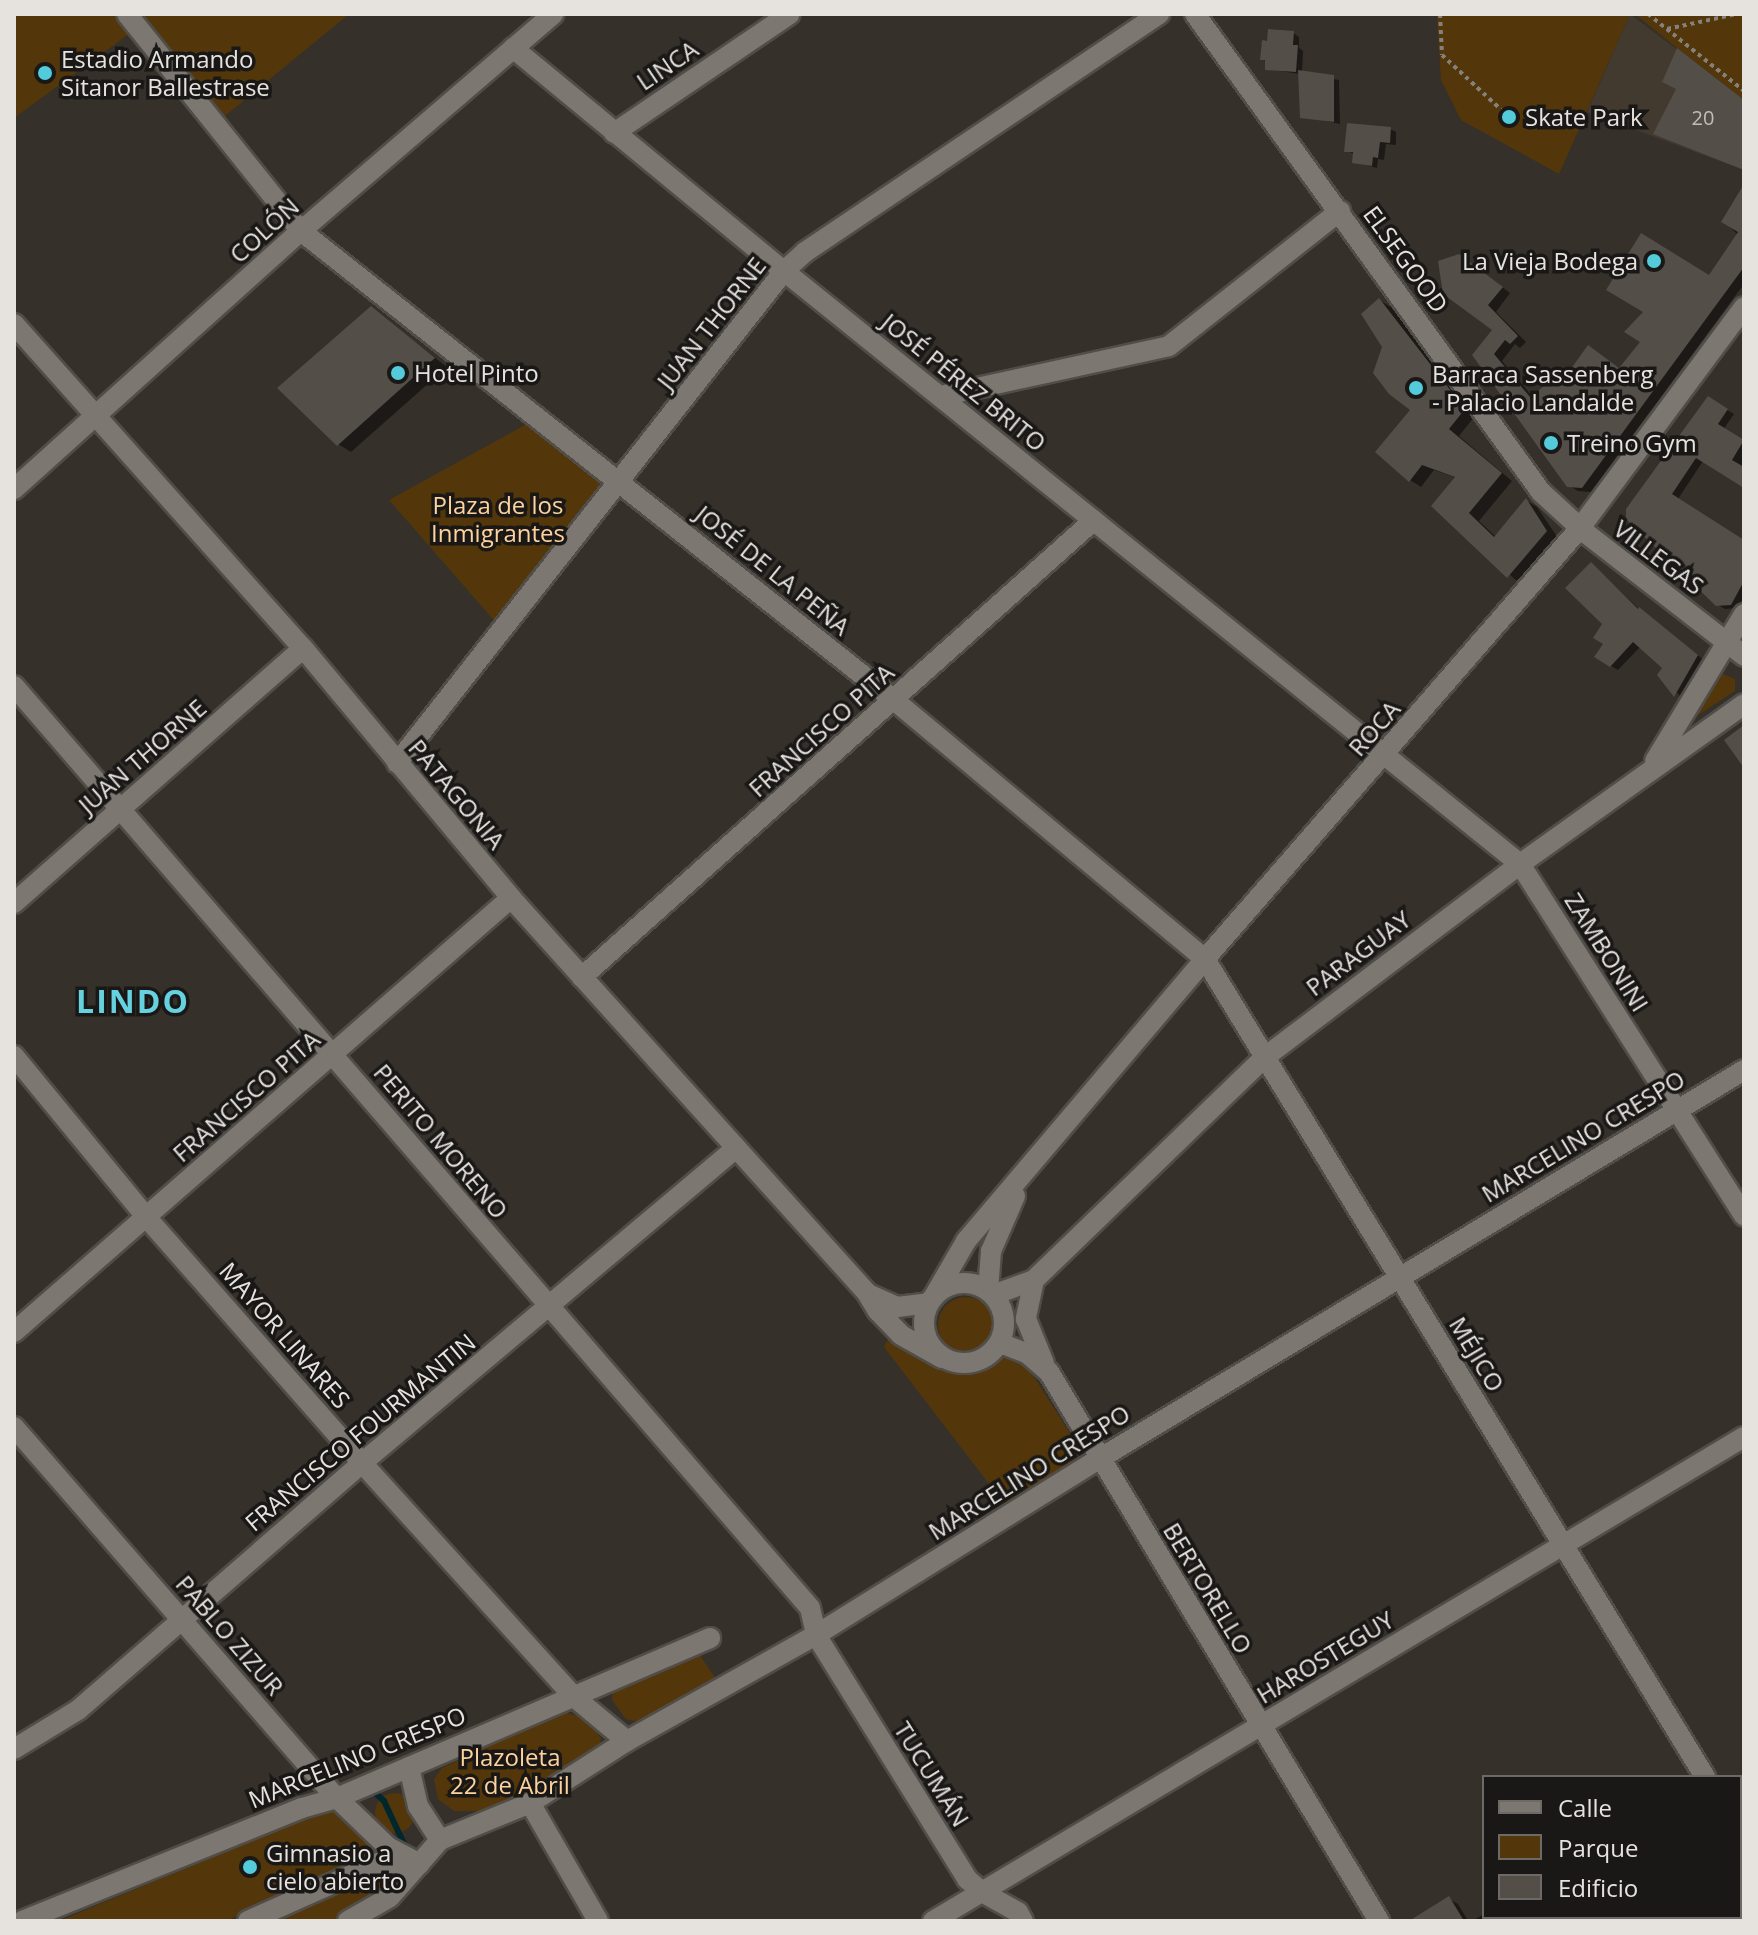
<!DOCTYPE html>
<html>
<head>
<meta charset="utf-8">
<style>
	body { margin:0 }
	#map { position:relative; width:1758px; height:1935px; overflow:hidden; background:#35302a; font-family:"Open Sans",sans-serif }
	div>[style] { position:absolute }
	[style*='--x'] { left:calc(var(--x)*1px); top:calc(var(--y)*1px); width:calc(var(--w)*1px); rotate:calc(var(--a)*1deg) }
	.built>* { inset:0; background:#42392f }
	.green>* { inset:0; background:#53370a }
	.round { border-radius:50% }
	.shadow>* { inset:0; background:#0007 }
	.stream>* { height:6px; margin:-3px; padding:0 3px; transform-origin:3px; border-radius:3px; background:#00272c }
	.building>* { inset:0; background:#534e48 }
	.path>* { height:4px; margin-top:-2px; transform-origin:0; background:repeating-linear-gradient(90deg,#84807b 0 4px,transparent 0 8px) }
	.roads { filter:drop-shadow(2px 0 #514d48) drop-shadow(-2px 0 #514d48) drop-shadow(0 2px #514d48) drop-shadow(0 -2px #514d48) }
	.minor>* { height:20px; margin:-10px; padding:0 10px; transform-origin:10px; border-radius:10px; background:#7c7770 }
	.minor>.ring { margin:-10px; padding:0; box-sizing:content-box; background:none; border:20px solid #7c7770; border-radius:50% }
	.dots>* { width:22px; height:22px; translate:-50% -50%; box-sizing:border-box; border:4px solid #1a1816; border-radius:50% }
	span { translate:-50% -50%; white-space:nowrap; text-align:center; line-height:1.15; -webkit-text-stroke:7px #1a1816; paint-order:stroke }
	.number-label { font-size:20px; color:#c1beb9 }
	.number-label span { -webkit-text-stroke-width:0 }
	.poi-label { font-size:24px; color:#e6e3df }
	.left { translate:0 -50%; text-align:left }
	.right { translate:-100% -50%; text-align:right }
	.street-label { font-size:24px; color:#e6e3df }
	.park-label { font-size:24px; color:#fdd29d }
	.district-label { font-size:32px; color:#66d1df; font-weight:700; letter-spacing:2px }
	.frame { position:absolute; inset:0; border:16px solid #e6e3df; pointer-events:none }
	.legend { position:absolute; left:1482px; top:1775px; width:260px; height:144px; box-sizing:border-box; background:#1a1816; border:2px solid #6c6966; margin:0; padding:10px 14px; list-style:none; font-size:24px; color:#e6e3df }
	.legend li { display:flex; align-items:center; gap:16px; height:40px }
	.legend b { width:40px; border:2px solid #6c6966 }
</style>
</head>
<body>
<div id="map">
	<div class="built">
		<i style="clip-path:polygon(1630px 14px,1744px 100px,1744px 170px,1587px 112px)"></i>
	</div>
	<div class="green">
		<i style="clip-path:polygon(14px 14px,349px 14px,214px 125px,137px 28px,14px 118px)"></i>
		<i style="clip-path:polygon(1437px 14px,1630px 14px,1559px 174px,1461px 120px,1441px 80px)"></i>
		<i style="clip-path:polygon(1635px 14px,1744px 14px,1744px 100px,1677px 48px)"></i>
		<i style="clip-path:polygon(532px 421px,603px 482px,604px 488px,498px 625px,389px 500px)"></i>
		<i style="clip-path:polygon(1723px 674px,1735px 679px,1735px 691px,1695px 717px)"></i>
		<i class="round" style="left:938px;top:1297px;width:56px;height:56px"></i>
		<i style="clip-path:polygon(890px 1336px,956px 1369px,982px 1367px,998px 1356px,1027px 1366px,1077px 1444px,1076px 1461px,1006px 1506px,884px 1347px)"></i>
		<i style="clip-path:polygon(697px 1651px,716px 1679px,646px 1723px,626px 1719px,612px 1700px,613px 1689px)"></i>
		<i style="clip-path:polygon(563px 1712px,585px 1718px,601px 1738px,599px 1752px,525px 1798px,493px 1811px,454px 1811px,438px 1799px,434px 1779px,442px 1768px)"></i>
		<i class="round" style="left:375px;top:1793px;width:40px;height:40px"></i>
		<i style="clip-path:polygon(331px 1808px,344px 1814px,376px 1848px,376px 1854px,226px 1921px,59px 1921px)"></i>
		<i style="clip-path:polygon(381px 1873px,391px 1878px,386px 1890px,332px 1921px,270px 1921px)"></i>
	</div>
	<div class="shadow">
		<i style="clip-path:polygon(1293px 33px,1299px 37px,1299px 48px,1303px 51px,1302px 73px,1339px 80px,1340px 124px,1302px 116px,1300px 74px,1267px 69px,1267px 62px,1262px 59px)"></i>
		<i style="clip-path:polygon(1390px 129px,1396px 132px,1396px 145px,1386px 144px,1384px 160px,1378px 159px,1377px 168px,1354px 162px,1354px 154px,1346px 150px)"></i>
		<i style="clip-path:polygon(1744px 184px,1744px 284px,1591px 492px,1578px 491px,1568px 485px,1474px 355px,1495px 329px,1469px 262px,1510px 293px,1496px 312px,1526px 342px,1520px 348px,1515px 344px,1502px 361px,1533px 397px,1565px 381px,1620px 370px,1709px 278px,1738px 235px,1724px 221px)"></i>
		<i style="clip-path:polygon(1379px 300px,1391px 307px,1475px 416px,1459px 436px,1512px 481px,1479px 521px,1496px 537px,1527px 501px,1537px 507px,1558px 538px,1519px 583px,1434px 506px,1457px 478px,1434px 470px,1421px 487px,1410px 480px,1413px 409px,1384px 347px)"></i>
		<i style="clip-path:polygon(371px 309px,447px 367px,351px 452px,338px 444px)"></i>
		<i style="clip-path:polygon(1709px 399px,1734px 414px,1723px 430px,1744px 443px,1744px 487px,1703px 461px,1678px 499px,1744px 543px,1744px 596px,1738px 608px,1725px 609px,1718px 605px,1628px 519px)"></i>
		<i style="clip-path:polygon(1592px 564px,1638px 608px,1705px 661px,1683px 699px,1660px 675px,1665px 667px,1641px 646px,1618px 670px,1611px 666px)"></i>
		<i style="clip-path:polygon(1449px 1899px,1458px 1904px,1467px 1919px,1474px 1920px,1484px 1914px,1484px 1917px,1519px 1917px,1522px 1921px,1414px 1921px)"></i>
	</div>
	<div class="stream">
		<i style="--x:373;--y:1791;--w:15;--a:42"></i>
		<i style="--x:384;--y:1801;--w:50;--a:65"></i>
	</div>
	<div class="building">
		<i style="clip-path:polygon(1268px 29px,1294px 31px,1293px 45px,1298px 45px,1296px 72px,1265px 70px,1265px 60px,1260px 60px,1262px 40px,1267px 41px)"></i>
		<i style="clip-path:polygon(1677px 48px,1744px 100px,1744px 170px,1653px 134px,1676px 89px,1662px 82px)"></i>
		<i style="clip-path:polygon(1298px 70px,1334px 75px,1334px 122px,1300px 118px)"></i>
		<i style="clip-path:polygon(1347px 123px,1391px 127px,1390px 143px,1380px 142px,1378px 158px,1373px 157px,1372px 166px,1352px 163px,1353px 152px,1344px 152px)"></i>
		<i style="clip-path:polygon(1744px 184px,1744px 267px,1582px 488px,1567px 487px,1472px 355px,1492px 330px,1443px 294px,1438px 261px,1459px 254px,1503px 287px,1488px 305px,1518px 336px,1510px 344px,1505px 340px,1494px 354px,1530px 397px,1558px 375px,1563px 380px,1588px 345px,1619px 368px,1640px 342px,1624px 332px,1643px 312px,1606px 290px,1641px 233px,1709px 275px,1738px 232px,1721px 222px)"></i>
		<i style="clip-path:polygon(1379px 298px,1465px 409px,1449px 429px,1502px 473px,1469px 513px,1494px 537px,1526px 498px,1547px 531px,1507px 578px,1431px 506px,1455px 477px,1422px 465px,1409px 482px,1375px 452px,1410px 410px,1389px 394px,1373px 373px,1382px 347px,1361px 314px)"></i>
		<i style="clip-path:polygon(371px 306px,435px 358px,337px 446px,277px 388px)"></i>
		<i style="clip-path:polygon(1708px 396px,1728px 409px,1718px 424px,1744px 440px,1732px 460px,1744px 467px,1744px 488px,1696px 458px,1672px 494px,1744px 540px,1744px 581px,1731px 605px,1716px 606px,1626px 519px,1626px 509px)"></i>
		<i style="clip-path:polygon(1591px 562px,1638px 609px,1639px 607px,1698px 655px,1674px 697px,1657px 675px,1662px 668px,1633px 642px,1610px 667px,1594px 657px,1603px 644px,1593px 638px,1602px 624px,1565px 588px)"></i>
		<i style="clip-path:polygon(1744px 725px,1744px 768px,1724px 740px)"></i>
		<i style="clip-path:polygon(1449px 1896px,1464px 1921px,1409px 1921px)"></i>
	</div>
	<div class="path">
		<i style="--x:1440;--y:14;--w:41;--a:87.2"></i>
		<i style="--x:1442;--y:55;--w:91;--a:42.8"></i>
		<i style="--x:1648;--y:14;--w:123;--a:38.7"></i>
		<i style="--x:1667;--y:29;--w:72;--a:-12.1"></i>
	</div>
	<div class="roads">
		<div class="minor">
			<i style="--x:127;--y:14;--w:278;--a:51.3"></i>
			<i style="--x:301;--y:231;--w:756;--a:38.34"></i>
			<i style="--x:894;--y:700;--w:405;--a:39.8"></i>
			<i style="--x:1205;--y:959;--w:959;--a:58.56"></i>
			<i style="--x:1195;--y:14;--w:590;--a:54.1"></i>
			<i style="--x:1541;--y:492;--w:62;--a:42.4"></i>
			<i style="--x:1587;--y:534;--w:199;--a:37.8"></i>
			<i style="--x:513;--y:48;--w:351;--a:39.5"></i>
			<i style="--x:784;--y:271;--w:945;--a:38.86"></i>
			<i style="--x:1520;--y:864;--w:417;--a:57.5"></i>
			<i style="--x:614;--y:133;--w:212;--a:-34.1"></i>
			<i style="--x:14;--y:324;--w:434;--a:48.3"></i>
			<i style="--x:303;--y:648;--w:325;--a:50.2"></i>
			<i style="--x:511;--y:898;--w:532;--a:47.97"></i>
			<i style="--x:867;--y:1293;--w:21;--a:59"></i>
			<i style="--x:878;--y:1311;--w:33;--a:46"></i>
			<i style="--x:901;--y:1335;--w:47;--a:29.3"></i>
			<i style="--x:940;--y:396;--w:234;--a:-12.3"></i>
			<i style="--x:1169;--y:346;--w:218;--a:-38.3"></i>
			<i style="--x:14;--y:489;--w:386;--a:-42"></i>
			<i style="--x:301;--y:231;--w:333;--a:-40.7"></i>
			<i style="--x:14;--y:686;--w:1218;--a:49.19"></i>
			<i style="--x:810;--y:1608;--w:28;--a:77"></i>
			<i style="--x:816;--y:1635;--w:287;--a:58.2"></i>
			<i style="--x:967;--y:1879;--w:20;--a:41"></i>
			<i style="--x:982;--y:1892;--w:41;--a:29.1"></i>
			<i style="--x:1018;--y:1912;--w:10;--a:61"></i>
			<i style="--x:1655;--y:761;--w:172;--a:-58.8"></i>
			<i style="--x:397;--y:763;--w:626;--a:-51.81"></i>
			<i style="--x:784;--y:271;--w:28;--a:-42"></i>
			<i style="--x:805;--y:252;--w:427;--a:-33.9"></i>
			<i style="--x:14;--y:903;--w:385;--a:-41.4"></i>
			<i style="--x:582;--y:977;--w:686;--a:-41.75"></i>
			<i style="--x:14;--y:1056;--w:210;--a:50.6"></i>
			<i style="--x:147;--y:1218;--w:326;--a:48.7"></i>
			<i style="--x:362;--y:1463;--w:314;--a:47.8"></i>
			<i style="--x:573;--y:1696;--w:70;--a:39.8"></i>
			<i style="--x:1034;--y:1280;--w:40;--a:102"></i>
			<i style="--x:1026;--y:1319;--w:48;--a:67.8"></i>
			<i class="ring" style="left:924px;top:1283px;width:60px;height:60px"></i>
			<i style="--x:988;--y:1291;--w:40;--a:-85.7"></i>
			<i style="--x:991;--y:1251;--w:60;--a:-66.4"></i>
			<i style="--x:870;--y:1295;--w:30;--a:24"></i>
			<i style="--x:897;--y:1307;--w:32;--a:-7"></i>
			<i style="--x:993;--y:1295;--w:44;--a:-20.1"></i>
			<i style="--x:1034;--y:1280;--w:321;--a:-44"></i>
			<i style="--x:1265;--y:1057;--w:320;--a:-37.1"></i>
			<i style="--x:1520;--y:864;--w:275;--a:-35.5"></i>
			<i style="--x:933;--y:1298;--w:66;--a:-59.9"></i>
			<i style="--x:966;--y:1241;--w:370;--a:-49.7"></i>
			<i style="--x:1205;--y:959;--w:571;--a:-48.97"></i>
			<i style="--x:1580;--y:528;--w:275;--a:-53.4"></i>
			<i style="--x:14;--y:1332;--w:660;--a:-41.13"></i>
			<i style="--x:1000;--y:1343;--w:30;--a:21"></i>
			<i style="--x:1028;--y:1354;--w:28;--a:41"></i>
			<i style="--x:1049;--y:1372;--w:641;--a:58.99"></i>
			<i style="--x:14;--y:1427;--w:492;--a:49"></i>
			<i style="--x:337;--y:1798;--w:71;--a:43.9"></i>
			<i style="--x:388;--y:1847;--w:36;--a:28"></i>
			<i style="--x:14;--y:1749;--w:75;--a:-31.4"></i>
			<i style="--x:78;--y:1710;--w:376;--a:-41"></i>
			<i style="--x:362;--y:1463;--w:489;--a:-40.1"></i>
			<i style="--x:409;--y:1767;--w:40;--a:77"></i>
			<i style="--x:418;--y:1806;--w:40;--a:57.1"></i>
			<i style="--x:530;--y:1803;--w:136;--a:60"></i>
			<i style="--x:1740;--y:1834;--w:8;--a:60"></i>
			<i style="--x:22;--y:1921;--w:302;--a:-22"></i>
			<i style="--x:302;--y:1808;--w:36;--a:-16"></i>
			<i style="--x:337;--y:1798;--w:406;--a:-23.2"></i>
			<i style="--x:248;--y:1921;--w:142;--a:-24"></i>
			<i style="--x:378;--y:1863;--w:38;--a:0"></i>
			<i style="--x:348;--y:1921;--w:48;--a:-29.7"></i>
			<i style="--x:390;--y:1897;--w:76;--a:-48.7"></i>
			<i style="--x:440;--y:1840;--w:97;--a:-22.3"></i>
			<i style="--x:530;--y:1803;--w:115;--a:-32.6"></i>
			<i style="--x:627;--y:1741;--w:217;--a:-29.3"></i>
			<i style="--x:816;--y:1635;--w:333;--a:-31.9"></i>
			<i style="--x:1099;--y:1459;--w:753;--a:-31.09"></i>
			<i style="--x:933;--y:1921;--w:944;--a:-30.83"></i>
			<i style="--x:1609;--y:1921;--w:7;--a:-34"></i>
		</div>
	</div>
	<div class="dots">
		<i style="left:45px;top:73px;background:#53cbda"></i>
		<i style="left:1509px;top:117px;background:#53cbda"></i>
		<i style="left:1654px;top:261px;background:#53cbda"></i>
		<i style="left:398px;top:373px;background:#53cbda"></i>
		<i style="left:1416px;top:388px;background:#53cbda"></i>
		<i style="left:1551px;top:443px;background:#53cbda"></i>
		<i style="left:250px;top:1867px;background:#53cbda"></i>
	</div>
	<div class="number-label">
		<span style="left:1703px;top:117px">20</span>
	</div>
	<div class="poi-label">
		<span class="left" style="left:61px;top:73px">Estadio Armando<br>Sitanor Ballestrase</span>
		<span class="left" style="left:1525px;top:117px">Skate Park</span>
		<span class="right" style="left:1638px;top:261px">La Vieja Bodega</span>
		<span class="left" style="left:414px;top:373px">Hotel Pinto</span>
		<span class="left" style="left:1432px;top:388px">Barraca Sassenberg<br>- Palacio Landalde</span>
		<span class="left" style="left:1567px;top:443px">Treino Gym</span>
		<span class="left" style="left:266px;top:1867px">Gimnasio a<br>cielo abierto</span>
	</div>
	<div class="street-label">
		<span style="left:667px;top:65px;rotate:-34deg">LINCA</span>
		<span style="left:264px;top:230px;rotate:-42deg">COLÓN</span>
		<span style="left:1406px;top:259px;rotate:54deg">ELSEGOOD</span>
		<span style="left:711px;top:323px;rotate:-52deg">JUAN THORNE</span>
		<span style="left:964px;top:382px;rotate:39deg">JOSÉ PÉREZ BRITO</span>
		<span style="left:1659px;top:557px;rotate:37deg">VILLEGAS</span>
		<span style="left:773px;top:570px;rotate:39deg">JOSÉ DE LA PEÑA</span>
		<span style="left:1374px;top:728px;rotate:-49deg">ROCA</span>
		<span style="left:821px;top:730px;rotate:-42deg">FRANCISCO PITA</span>
		<span style="left:142px;top:756px;rotate:-41deg">JUAN THORNE</span>
		<span style="left:457px;top:794px;rotate:50deg">PATAGONIA</span>
		<span style="left:1607px;top:952px;rotate:58deg">ZAMBONINI</span>
		<span style="left:1358px;top:953px;rotate:-37deg">PARAGUAY</span>
		<span style="left:246px;top:1096px;rotate:-41deg">FRANCISCO PITA</span>
		<span style="left:1583px;top:1136px;rotate:-31deg">MARCELINO CRESPO</span>
		<span style="left:441px;top:1141px;rotate:50deg">PERITO MORENO</span>
		<span style="left:285px;top:1335px;rotate:49deg">MAYOR LINARES</span>
		<span style="left:1477px;top:1354px;rotate:59deg">MÉJICO</span>
		<span style="left:360px;top:1432px;rotate:-40deg">FRANCISCO FOURMANTIN</span>
		<span style="left:1029px;top:1472px;rotate:-32deg">MARCELINO CRESPO</span>
		<span style="left:1208px;top:1588px;rotate:59deg">BERTORELLO</span>
		<span style="left:230px;top:1635px;rotate:49deg">PABLO ZIZUR</span>
		<span style="left:1325px;top:1657px;rotate:-31deg">HAROSTEGUY</span>
		<span style="left:357px;top:1757px;rotate:-22deg">MARCELINO CRESPO</span>
		<span style="left:932px;top:1774px;rotate:58deg">TUCUMÁN</span>
	</div>
	<div class="park-label">
		<span style="left:498px;top:519px">Plaza de los<br>Inmigrantes</span>
		<span style="left:510px;top:1771px">Plazoleta<br>22 de Abril</span>
	</div>
	<div class="district-label">
		<span style="left:133px;top:1001px">LINDO</span>
	</div>
	<div class="frame"></div>
	<ul class="legend">
	<li><b style="height:10px;background:#7c7770"></b>Calle</li>
	<li><b style="height:22px;background:#53370a"></b>Parque</li>
	<li><b style="height:22px;background:#534e48"></b>Edificio</li>
	</ul>
</div>
</body>
</html>
